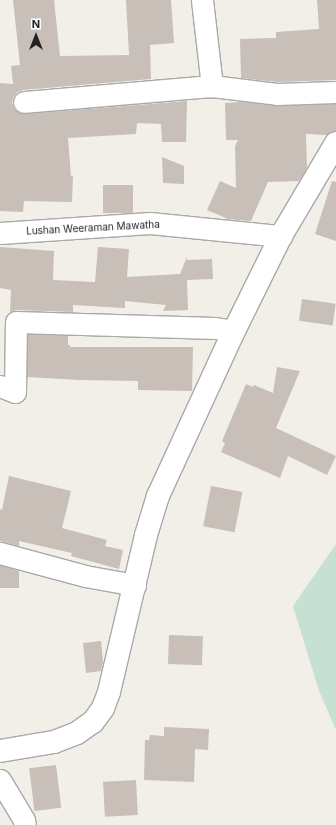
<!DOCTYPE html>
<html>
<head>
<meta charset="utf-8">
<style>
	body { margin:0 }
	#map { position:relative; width:336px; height:825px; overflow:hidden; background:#f2efe9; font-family:Inter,sans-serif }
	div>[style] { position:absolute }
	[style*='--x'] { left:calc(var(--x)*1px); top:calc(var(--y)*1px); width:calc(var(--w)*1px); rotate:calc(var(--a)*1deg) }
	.wetland>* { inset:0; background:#c6e0d4 }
	.building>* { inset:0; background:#c7bfb8; transform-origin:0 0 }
	.roads { filter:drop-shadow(1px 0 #a9a9a9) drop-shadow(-1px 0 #a9a9a9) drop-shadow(0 1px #a9a9a9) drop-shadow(0 -1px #a9a9a9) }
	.minor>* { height:21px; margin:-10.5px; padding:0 10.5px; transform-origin:10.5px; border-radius:10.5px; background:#fff }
	.tertiary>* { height:22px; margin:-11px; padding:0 11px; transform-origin:11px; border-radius:11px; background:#fff }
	span { translate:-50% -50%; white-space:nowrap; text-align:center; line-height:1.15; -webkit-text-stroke:3px #fff; paint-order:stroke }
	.street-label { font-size:10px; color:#222 }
	.north { position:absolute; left:16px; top:16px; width:40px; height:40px; -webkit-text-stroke:3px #fff; paint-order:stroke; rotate:0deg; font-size:11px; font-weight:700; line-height:16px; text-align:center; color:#222 }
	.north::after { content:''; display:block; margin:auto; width:14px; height:18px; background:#222; clip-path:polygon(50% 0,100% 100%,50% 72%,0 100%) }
</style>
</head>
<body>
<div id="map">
	<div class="wetland">
		<i style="clip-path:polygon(336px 544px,336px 730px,319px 691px,293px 606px)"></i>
	</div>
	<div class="building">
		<i style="clip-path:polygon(13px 0,54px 0,60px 56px,129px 55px,126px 0,171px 0,174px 43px,150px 45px,151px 79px,23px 90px,17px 92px,13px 97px,12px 103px,14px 109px,19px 113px,25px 114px,187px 101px,186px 142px,162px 142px,161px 124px,137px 123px,136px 134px,68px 138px,71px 176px,73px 176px,72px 202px,24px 201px,23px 212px,0 211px,0 83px,13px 84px,11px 66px,20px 65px)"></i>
		<i style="clip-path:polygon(317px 0,336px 0,336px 80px,278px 82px,241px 78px,240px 39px,276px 38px,276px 32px,319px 29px)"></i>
		<i style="clip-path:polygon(242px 102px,277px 106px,336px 104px,336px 131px,327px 135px,306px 134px,307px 168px,299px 181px,268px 182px,251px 221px,228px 219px,207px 210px,220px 181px,236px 188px,235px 146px,238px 140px,226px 140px,225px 103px)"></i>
		<i style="clip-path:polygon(162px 157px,184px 166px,184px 184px,163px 183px)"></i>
		<i style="clip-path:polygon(332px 181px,336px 182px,336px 241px,315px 234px)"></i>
		<i style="left:103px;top:185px;width:30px;height:28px"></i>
		<i style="clip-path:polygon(0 247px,54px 251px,53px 280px,95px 282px,98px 247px,129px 249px,127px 277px,180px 274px,187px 257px,187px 260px,212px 259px,213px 279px,187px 280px,188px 310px,163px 311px,166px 305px,125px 301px,125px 308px,73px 305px,73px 312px,16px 310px,10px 312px,11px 290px,0 288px)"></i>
		<i style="left:302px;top:299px;width:34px;height:22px;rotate:8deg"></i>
		<i style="clip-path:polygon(28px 334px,68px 336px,68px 345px,70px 345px,70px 347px,193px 347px,192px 391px,138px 390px,138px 381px,79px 380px,27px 377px)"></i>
		<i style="clip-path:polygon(277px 367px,300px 371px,276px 428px,336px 456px,327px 475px,288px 456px,280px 478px,221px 452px,225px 443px,222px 441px,246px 384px,253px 387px,254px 385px,273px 393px)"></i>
		<i style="clip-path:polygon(9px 476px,71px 491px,62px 528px,107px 540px,105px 546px,123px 550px,119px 569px,71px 556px,72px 553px,19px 541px,19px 546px,0 541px,0 509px,2px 510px)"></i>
		<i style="left:211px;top:486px;width:32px;height:41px;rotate:11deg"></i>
		<i style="clip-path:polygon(0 565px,19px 571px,19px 588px,0 588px)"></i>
		<i style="left:169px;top:635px;width:34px;height:29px;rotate:2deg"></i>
		<i style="clip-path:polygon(101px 641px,103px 662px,101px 671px,86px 673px,83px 643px)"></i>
		<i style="clip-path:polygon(164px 727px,209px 729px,208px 750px,195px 749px,194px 782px,144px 780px,145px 740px,149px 740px,150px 735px,164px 736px)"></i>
		<i style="left:56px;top:765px;width:43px;height:27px;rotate:83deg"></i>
		<i style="left:136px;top:780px;width:35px;height:33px;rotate:87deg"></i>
	</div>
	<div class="roads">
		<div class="minor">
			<i style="--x:202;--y:0;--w:87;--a:83.4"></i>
			<i style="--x:212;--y:86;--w:65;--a:7"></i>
			<i style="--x:277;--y:94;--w:59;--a:-1.9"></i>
			<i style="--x:24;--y:102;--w:189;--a:-4.9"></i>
			<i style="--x:0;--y:233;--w:150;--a:-3.8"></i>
			<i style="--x:150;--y:223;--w:132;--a:5.7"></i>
			<i style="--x:0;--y:386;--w:16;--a:22"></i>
			<i style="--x:15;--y:392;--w:70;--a:-89.2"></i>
			<i style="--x:16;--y:322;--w:199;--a:1.7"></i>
			<i style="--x:215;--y:328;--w:19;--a:9"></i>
			<i style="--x:0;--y:553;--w:88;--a:15.1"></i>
			<i style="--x:85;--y:576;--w:51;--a:10.2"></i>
			<i style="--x:0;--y:780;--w:47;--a:59"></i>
			<i style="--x:24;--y:820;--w:5;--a:79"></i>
		</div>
		<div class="tertiary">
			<i style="--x:0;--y:751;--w:55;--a:-9.5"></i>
			<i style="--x:54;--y:742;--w:25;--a:-21"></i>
			<i style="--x:77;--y:733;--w:19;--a:-35"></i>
			<i style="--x:93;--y:722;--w:17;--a:-54"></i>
			<i style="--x:103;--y:708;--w:17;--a:-69"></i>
			<i style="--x:109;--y:692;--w:161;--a:-76.7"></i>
			<i style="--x:146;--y:535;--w:41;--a:-72.9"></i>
			<i style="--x:158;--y:496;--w:182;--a:-65.3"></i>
			<i style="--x:234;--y:331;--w:106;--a:-63.7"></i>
			<i style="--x:281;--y:236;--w:108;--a:-59.4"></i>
		</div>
	</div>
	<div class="street-label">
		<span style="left:93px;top:228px;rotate:-3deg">Lushan Weeraman Mawatha</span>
	</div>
	<div class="north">N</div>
</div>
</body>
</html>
